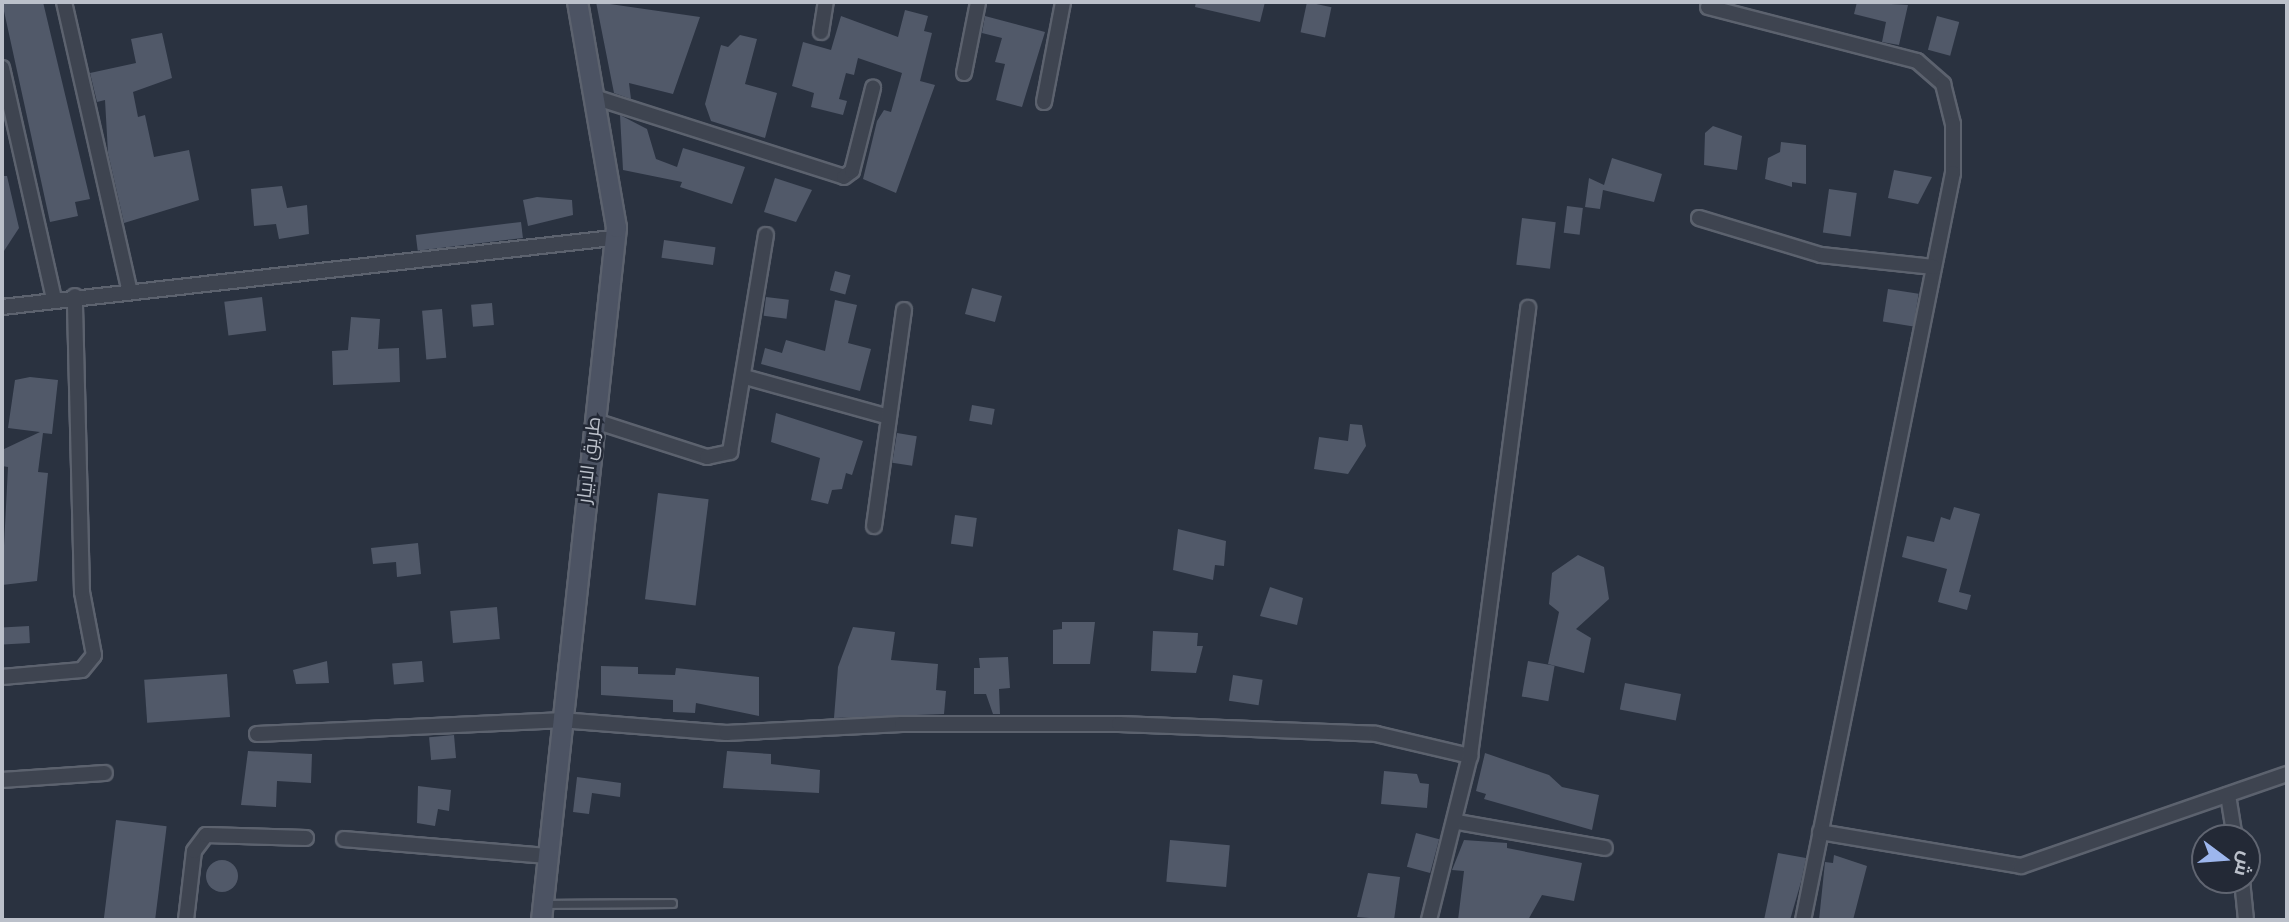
<!DOCTYPE html>
<html>
<head>
<meta charset="utf-8">
<style>
	body { margin:0 }
	#map { position:relative; width:2289px; height:922px; overflow:hidden; background:#2a3240; font-family:"Open Sans",Cairo,sans-serif }
	div>[style] { position:absolute }
	[style*='--x'] { left:calc(var(--x)*1px); top:calc(var(--y)*1px); width:calc(var(--w)*1px); rotate:calc(var(--a)*1deg) }
	.building>* { inset:0; background:#515969; transform-origin:0 0 }
	.round { border-radius:50% }
	.roads { filter:drop-shadow(2px 0 #5c626e) drop-shadow(-2px 0 #5c626e) drop-shadow(0 2px #5c626e) drop-shadow(0 -2px #5c626e) }
	.service>* { height:7px; margin:-3.5px; padding:0 3.5px; transform-origin:3.5px; border-radius:3.5px; background:#3e4450 }
	.minor>* { height:14px; margin:-7px; padding:0 7px; transform-origin:7px; border-radius:7px; background:#3e4450 }
	.secondary>* { height:19px; margin:-9.5px; padding:0 9.5px; transform-origin:9.5px; border-radius:9.5px; background:#4c5363 }
	span { translate:-50% -50%; white-space:nowrap; text-align:center; line-height:1.15; -webkit-text-stroke:5px #232936; paint-order:stroke }
	.street-label { font-size:19px; color:#bbc0ca }
	.frame { position:absolute; inset:0; border:4px solid #bbc0ca; pointer-events:none }
	.north { position:absolute; left:2191px; top:824px; width:70px; height:70px; box-sizing:border-box; background:#232936; border:2px solid #606571; border-radius:50%; rotate:106deg; font-size:19px; font-weight:700; line-height:28px; text-align:center; color:#bbc0ca }
	.north::after { content:''; display:block; margin:auto; width:24px; height:32px; background:#9db6ed; clip-path:polygon(50% 0,100% 100%,50% 72%,0 100%) }
</style>
</head>
<body>
<div id="map">
	<div class="building">
		<i style="clip-path:polygon(2px 2px,43px 2px,90px 199px,75px 202px,78px 216px,50px 222px)"></i>
		<i style="clip-path:polygon(596px 2px,700px 17px,673px 94px,629px 83px,631px 99px,614px 93px)"></i>
		<i style="clip-path:polygon(1196px 2px,1265px 2px,1260px 22px,1195px 7px)"></i>
		<i style="left:1307px;top:2px;width:25px;height:31px;rotate:12deg"></i>
		<i style="clip-path:polygon(1857px 2px,1908px 5px,1899px 45px,1882px 42px,1886px 22px,1854px 14px)"></i>
		<i style="clip-path:polygon(905px 10px,928px 16px,924px 31px,932px 33px,920px 81px,935px 85px,896px 193px,863px 179px,877px 121px,884px 110px,891px 112px,902px 73px,858px 58px,854px 75px,846px 73px,839px 99px,847px 101px,843px 115px,811px 107px,814px 93px,792px 86px,803px 42px,831px 50px,841px 16px,898px 37px)"></i>
		<i style="clip-path:polygon(985px 16px,1045px 32px,1022px 107px,996px 100px,1005px 64px,995px 62px,1002px 38px,982px 33px)"></i>
		<i style="left:1937px;top:16px;width:23px;height:35px;rotate:15deg"></i>
		<i style="clip-path:polygon(162px 33px,172px 78px,133px 92px,138px 117px,145px 115px,154px 157px,189px 150px,199px 200px,124px 223px,108px 153px,105px 100px,97px 102px,90px 73px,136px 63px,131px 39px)"></i>
		<i style="clip-path:polygon(740px 35px,757px 39px,745px 84px,777px 93px,765px 138px,711px 121px,705px 104px,721px 45px,728px 47px)"></i>
		<i style="clip-path:polygon(620px 115px,647px 129px,656px 159px,677px 167px,683px 148px,745px 167px,732px 204px,680px 187px,682px 182px,623px 170px)"></i>
		<i style="clip-path:polygon(1713px 126px,1742px 136px,1737px 170px,1704px 165px,1705px 133px)"></i>
		<i style="clip-path:polygon(1781px 142px,1806px 145px,1806px 184px,1792px 182px,1792px 187px,1765px 179px,1768px 158px,1780px 152px)"></i>
		<i style="clip-path:polygon(1612px 158px,1662px 174px,1654px 202px,1603px 190px,1600px 209px,1585px 207px,1589px 178px,1604px 185px)"></i>
		<i style="clip-path:polygon(1894px 170px,1932px 177px,1918px 204px,1888px 198px)"></i>
		<i style="clip-path:polygon(2px 176px,7px 176px,19px 228px,2px 254px)"></i>
		<i style="clip-path:polygon(775px 178px,812px 190px,796px 222px,764px 212px)"></i>
		<i style="clip-path:polygon(282px 186px,287px 208px,307px 205px,309px 234px,279px 239px,276px 224px,254px 226px,251px 189px)"></i>
		<i style="left:1829px;top:189px;width:28px;height:44px;rotate:8deg"></i>
		<i style="clip-path:polygon(537px 197px,572px 200px,573px 215px,528px 226px,523px 200px)"></i>
		<i style="left:1567px;top:206px;width:16px;height:27px;rotate:7deg"></i>
		<i style="left:1522px;top:218px;width:34px;height:47px;rotate:7deg"></i>
		<i style="left:521px;top:222px;width:16px;height:106px;rotate:83deg"></i>
		<i style="left:664px;top:240px;width:52px;height:18px;rotate:8deg"></i>
		<i style="left:835px;top:271px;width:16px;height:20px;rotate:15deg"></i>
		<i style="left:972px;top:288px;width:31px;height:27px;rotate:15deg"></i>
		<i style="left:1888px;top:289px;width:31px;height:33px;rotate:9deg"></i>
		<i style="left:262px;top:297px;width:34px;height:38px;rotate:83deg"></i>
		<i style="left:766px;top:297px;width:23px;height:19px;rotate:7deg"></i>
		<i style="clip-path:polygon(835px 300px,857px 305px,848px 343px,871px 349px,860px 391px,761px 364px,765px 348px,782px 353px,786px 340px,825px 351px)"></i>
		<i style="left:492px;top:303px;width:22px;height:21px;rotate:85deg"></i>
		<i style="left:442px;top:309px;width:49px;height:20px;rotate:85deg"></i>
		<i style="clip-path:polygon(351px 317px,380px 319px,378px 349px,399px 348px,400px 382px,333px 385px,332px 351px,348px 350px)"></i>
		<i style="clip-path:polygon(30px 377px,58px 380px,52px 434px,43px 433px,38px 472px,48px 473px,37px 581px,2px 585px,8px 467px,2px 466px,2px 450px,40px 432px,8px 428px,15px 380px)"></i>
		<i style="left:972px;top:405px;width:23px;height:16px;rotate:10deg"></i>
		<i style="clip-path:polygon(776px 413px,863px 441px,852px 475px,846px 473px,842px 489px,832px 490px,828px 504px,811px 500px,820px 458px,771px 442px)"></i>
		<i style="clip-path:polygon(1350px 424px,1362px 425px,1366px 446px,1348px 474px,1314px 469px,1319px 437px,1348px 441px)"></i>
		<i style="left:897px;top:433px;width:20px;height:30px;rotate:9deg"></i>
		<i style="left:658px;top:493px;width:51px;height:107px;rotate:7deg"></i>
		<i style="clip-path:polygon(1954px 507px,1980px 514px,1959px 592px,1971px 595px,1967px 610px,1938px 602px,1947px 569px,1902px 557px,1907px 536px,1934px 542px,1941px 517px,1950px 520px)"></i>
		<i style="left:955px;top:515px;width:22px;height:29px;rotate:8deg"></i>
		<i style="clip-path:polygon(1178px 529px,1226px 541px,1224px 566px,1215px 565px,1213px 580px,1173px 570px)"></i>
		<i style="clip-path:polygon(418px 543px,421px 574px,397px 577px,396px 562px,373px 564px,371px 548px)"></i>
		<i style="clip-path:polygon(1578px 555px,1604px 567px,1609px 599px,1576px 629px,1591px 638px,1584px 673px,1548px 664px,1559px 612px,1549px 604px,1552px 573px)"></i>
		<i style="clip-path:polygon(1270px 587px,1303px 598px,1297px 625px,1260px 616px)"></i>
		<i style="left:497px;top:607px;width:32px;height:47px;rotate:85deg"></i>
		<i style="clip-path:polygon(1062px 622px,1095px 622px,1090px 664px,1053px 664px,1053px 630px,1062px 629px)"></i>
		<i style="left:29px;top:626px;width:17px;height:27px;rotate:87deg"></i>
		<i style="clip-path:polygon(853px 627px,895px 632px,891px 660px,938px 664px,936px 690px,946px 691px,944px 714px,834px 718px,838px 667px)"></i>
		<i style="clip-path:polygon(1153px 631px,1198px 633px,1197px 646px,1203px 646px,1196px 673px,1151px 671px)"></i>
		<i style="clip-path:polygon(1008px 657px,1010px 688px,999px 689px,1000px 714px,993px 714px,986px 694px,974px 694px,974px 668px,980px 668px,979px 658px)"></i>
		<i style="clip-path:polygon(327px 661px,329px 683px,296px 684px,293px 670px)"></i>
		<i style="left:422px;top:661px;width:21px;height:30px;rotate:85deg"></i>
		<i style="left:1528px;top:661px;width:27px;height:36px;rotate:10deg"></i>
		<i style="clip-path:polygon(601px 666px,638px 667px,638px 674px,675px 675px,676px 668px,759px 677px,759px 716px,696px 703px,695px 713px,673px 712px,673px 700px,601px 695px)"></i>
		<i style="left:227px;top:674px;width:43px;height:83px;rotate:86deg"></i>
		<i style="left:1233px;top:675px;width:30px;height:26px;rotate:9deg"></i>
		<i style="left:1625px;top:683px;width:57px;height:27px;rotate:11deg"></i>
		<i style="left:454px;top:735px;width:23px;height:25px;rotate:85deg"></i>
		<i style="clip-path:polygon(248px 751px,312px 754px,311px 783px,277px 781px,276px 807px,241px 805px)"></i>
		<i style="clip-path:polygon(727px 751px,771px 754px,771px 764px,820px 770px,819px 793px,723px 788px)"></i>
		<i style="clip-path:polygon(1485px 753px,1549px 775px,1562px 787px,1599px 795px,1592px 830px,1484px 799px,1486px 794px,1476px 791px)"></i>
		<i style="clip-path:polygon(1384px 771px,1417px 774px,1420px 783px,1429px 784px,1427px 808px,1381px 804px)"></i>
		<i style="clip-path:polygon(577px 777px,621px 783px,620px 797px,592px 793px,589px 814px,573px 812px)"></i>
		<i style="clip-path:polygon(418px 786px,451px 790px,449px 811px,438px 809px,435px 826px,417px 823px)"></i>
		<i style="left:116px;top:820px;width:51px;height:101px;rotate:7deg"></i>
		<i style="left:1416px;top:833px;width:24px;height:35px;rotate:15deg"></i>
		<i style="left:1170px;top:840px;width:60px;height:42px;rotate:5deg"></i>
		<i style="clip-path:polygon(1464px 840px,1507px 843px,1507px 848px,1582px 863px,1574px 901px,1542px 895px,1528px 920px,1458px 920px,1464px 871px,1452px 870px)"></i>
		<i style="clip-path:polygon(1778px 853px,1806px 858px,1801px 882px,1790px 920px,1764px 920px)"></i>
		<i style="clip-path:polygon(1834px 855px,1867px 866px,1853px 920px,1819px 920px,1825px 862px,1833px 863px)"></i>
		<i class="round" style="left:206px;top:860px;width:32px;height:32px"></i>
		<i style="clip-path:polygon(1368px 873px,1400px 877px,1394px 920px,1357px 917px)"></i>
	</div>
	<div class="roads">
		<div class="service">
			<i style="--x:543;--y:904;--w:129;--a:-0.4"></i>
		</div>
		<div class="minor">
			<i style="--x:64;--y:2;--w:294;--a:77.2"></i>
			<i style="--x:1708;--y:7;--w:216;--a:14.5"></i>
			<i style="--x:1917;--y:61;--w:35;--a:41"></i>
			<i style="--x:1943;--y:84;--w:41;--a:76"></i>
			<i style="--x:1953;--y:124;--w:49;--a:90"></i>
			<i style="--x:1953;--y:173;--w:762;--a:101.35"></i>
			<i style="--x:821;--y:32;--w:30;--a:-81"></i>
			<i style="--x:2;--y:68;--w:237;--a:77.3"></i>
			<i style="--x:964;--y:73;--w:72;--a:-78.8"></i>
			<i style="--x:594;--y:97;--w:262;--a:17.7"></i>
			<i style="--x:844;--y:177;--w:10;--a:-37"></i>
			<i style="--x:852;--y:171;--w:86;--a:-75.8"></i>
			<i style="--x:1044;--y:102;--w:102;--a:-79.2"></i>
			<i style="--x:1699;--y:218;--w:127;--a:16.9"></i>
			<i style="--x:1821;--y:255;--w:113;--a:6.1"></i>
			<i style="--x:2;--y:307;--w:614;--a:-6.45"></i>
			<i style="--x:745;--y:377;--w:149;--a:15.5"></i>
			<i style="--x:595;--y:421;--w:118;--a:17.8"></i>
			<i style="--x:707;--y:457;--w:24;--a:-12"></i>
			<i style="--x:730;--y:452;--w:220;--a:-80.6"></i>
			<i style="--x:874;--y:526;--w:218;--a:-82.1"></i>
			<i style="--x:2;--y:677;--w:80;--a:-5"></i>
			<i style="--x:82;--y:670;--w:19;--a:-51"></i>
			<i style="--x:94;--y:655;--w:64;--a:-100.8"></i>
			<i style="--x:82;--y:592;--w:296;--a:-91.4"></i>
			<i style="--x:257;--y:734;--w:303;--a:-2.6"></i>
			<i style="--x:560;--y:720;--w:167;--a:4.5"></i>
			<i style="--x:726;--y:733;--w:176;--a:-2.9"></i>
			<i style="--x:902;--y:724;--w:217;--a:0"></i>
			<i style="--x:1119;--y:724;--w:257;--a:2.2"></i>
			<i style="--x:1376;--y:734;--w:97;--a:13.2"></i>
			<i style="--x:2;--y:780;--w:103;--a:-3.9"></i>
			<i style="--x:2228;--y:795;--w:44;--a:80.8"></i>
			<i style="--x:1458;--y:822;--w:149;--a:10"></i>
			<i style="--x:1820;--y:832;--w:204;--a:9.6"></i>
			<i style="--x:2021;--y:866;--w:281;--a:-19.1"></i>
			<i style="--x:344;--y:839;--w:203;--a:4.8"></i>
			<i style="--x:2242;--y:880;--w:40;--a:84.3"></i>
			<i style="--x:186;--y:920;--w:69;--a:-83.4"></i>
			<i style="--x:194;--y:851;--w:20;--a:-53"></i>
			<i style="--x:206;--y:835;--w:100;--a:1.7"></i>
			<i style="--x:1429;--y:920;--w:169;--a:-76"></i>
			<i style="--x:1470;--y:756;--w:452;--a:-82.6"></i>
		</div>
		<div class="secondary">
			<i style="--x:541;--y:920;--w:697;--a:-83.82"></i>
			<i style="--x:616;--y:227;--w:228;--a:-99.8"></i>
		</div>
	</div>
	<div class="street-label">
		<span style="left:589px;top:460px;rotate:-83deg">طريق الابيار</span>
	</div>
	<div class="frame"></div>
	<div class="north">ش</div>
</div>
</body>
</html>
